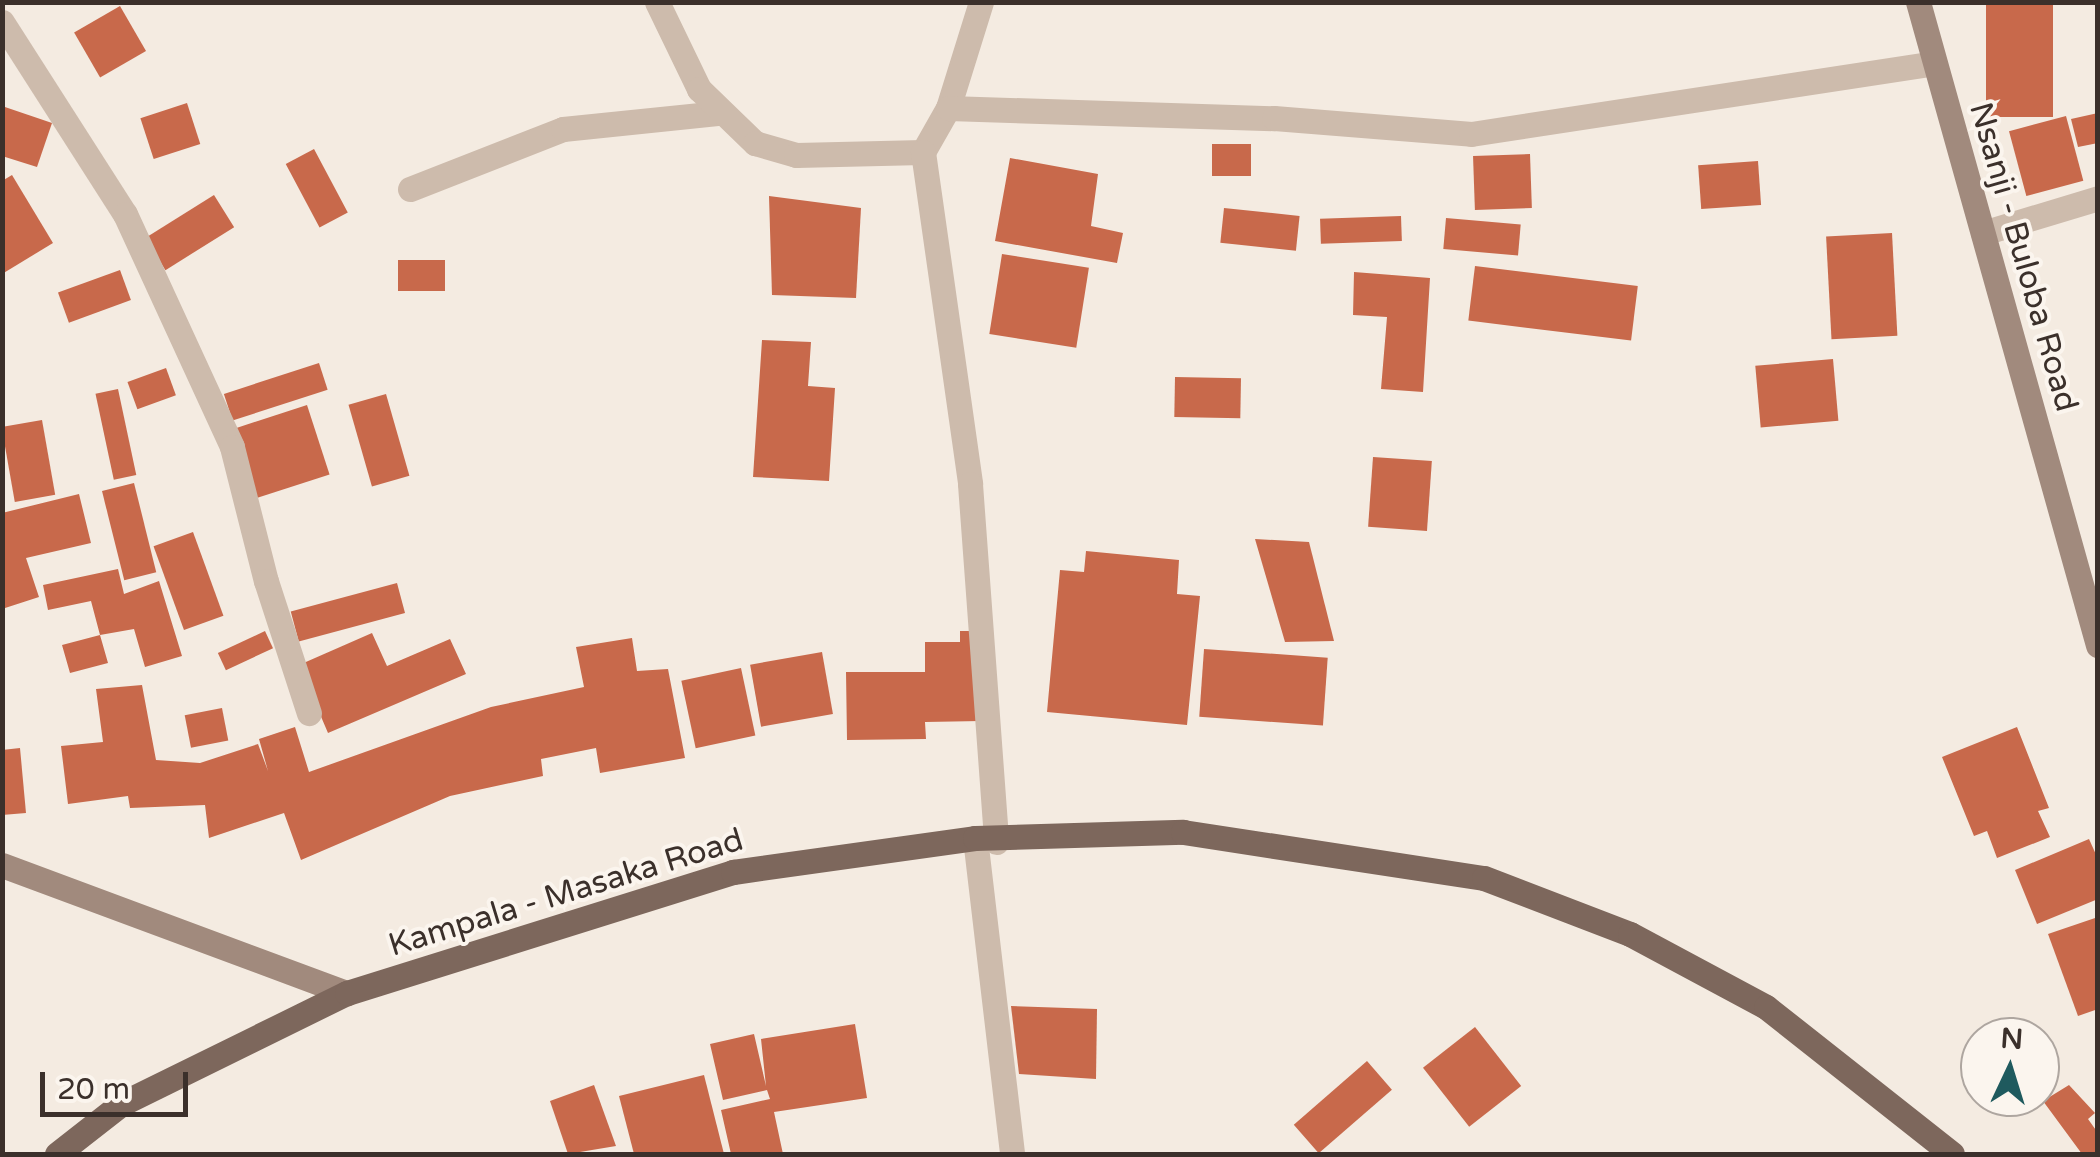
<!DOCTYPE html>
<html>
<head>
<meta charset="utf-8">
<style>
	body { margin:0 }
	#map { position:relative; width:2100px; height:1157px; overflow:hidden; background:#f4ebe1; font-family:"Varela Round",sans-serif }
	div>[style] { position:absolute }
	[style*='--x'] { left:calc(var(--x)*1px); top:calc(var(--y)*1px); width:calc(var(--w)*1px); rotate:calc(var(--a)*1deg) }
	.building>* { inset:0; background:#c8694b; transform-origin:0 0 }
	.lane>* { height:25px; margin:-12.5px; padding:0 12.5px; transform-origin:12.5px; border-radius:12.5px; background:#cdbbac }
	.street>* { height:25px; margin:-12.5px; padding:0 12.5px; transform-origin:12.5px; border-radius:12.5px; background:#cdbbac }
	.secondary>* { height:25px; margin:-12.5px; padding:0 12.5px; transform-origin:12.5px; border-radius:12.5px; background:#a18a7d }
	.primary>* { height:25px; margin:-12.5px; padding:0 12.5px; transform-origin:12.5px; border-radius:12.5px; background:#7d675c }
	span { translate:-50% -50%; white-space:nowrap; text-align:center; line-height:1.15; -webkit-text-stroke:8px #fbf5ee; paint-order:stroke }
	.street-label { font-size:32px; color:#3b302b }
	.frame { position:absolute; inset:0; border:5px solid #3b302b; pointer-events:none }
	.north { position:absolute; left:1960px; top:1017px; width:100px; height:100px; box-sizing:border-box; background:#fbf5ee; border:2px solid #aea6a0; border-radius:50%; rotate:4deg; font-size:28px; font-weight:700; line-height:40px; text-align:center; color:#3b302b }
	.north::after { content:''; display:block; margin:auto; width:35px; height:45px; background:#1f5a5e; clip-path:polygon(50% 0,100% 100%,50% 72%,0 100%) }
	.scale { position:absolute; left:40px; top:1072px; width:148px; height:45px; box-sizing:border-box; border:5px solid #3b302b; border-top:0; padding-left:12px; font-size:30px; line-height:35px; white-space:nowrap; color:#3b302b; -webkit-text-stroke:8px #fbf5ee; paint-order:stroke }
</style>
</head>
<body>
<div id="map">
	<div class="building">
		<i style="left:1986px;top:2px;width:67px;height:115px"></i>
		<i style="left:120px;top:6px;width:52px;height:53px;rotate:60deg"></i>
		<i style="left:187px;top:103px;width:43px;height:49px;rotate:72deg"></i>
		<i style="clip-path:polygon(2px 106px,52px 123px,37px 167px,2px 156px)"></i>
		<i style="clip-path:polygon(2098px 113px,2098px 143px,2078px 147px,2071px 119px)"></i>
		<i style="left:2066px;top:116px;width:67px;height:59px;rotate:75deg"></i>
		<i style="left:1212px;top:144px;width:39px;height:32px"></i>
		<i style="left:314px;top:149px;width:72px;height:32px;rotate:62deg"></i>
		<i style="left:1530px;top:154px;width:54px;height:57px;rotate:88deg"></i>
		<i style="clip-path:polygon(1010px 158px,1098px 174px,1091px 226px,1123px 233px,1117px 263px,995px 241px)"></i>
		<i style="left:1758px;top:161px;width:44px;height:60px;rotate:86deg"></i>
		<i style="clip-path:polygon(12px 175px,53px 243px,2px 274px,2px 181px)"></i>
		<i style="left:214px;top:195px;width:38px;height:81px;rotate:58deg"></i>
		<i style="clip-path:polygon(769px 196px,861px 208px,856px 298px,772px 295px)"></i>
		<i style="left:1224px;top:208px;width:76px;height:35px;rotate:6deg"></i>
		<i style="left:1401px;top:216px;width:25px;height:81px;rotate:88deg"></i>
		<i style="left:1446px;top:218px;width:75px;height:31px;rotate:5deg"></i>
		<i style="left:1892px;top:233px;width:103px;height:66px;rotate:87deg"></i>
		<i style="left:1002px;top:254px;width:88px;height:81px;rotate:9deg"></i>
		<i style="left:398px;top:260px;width:47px;height:31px"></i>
		<i style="left:1475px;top:266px;width:164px;height:55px;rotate:7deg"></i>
		<i style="left:120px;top:270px;width:32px;height:66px;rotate:70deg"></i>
		<i style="clip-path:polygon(1354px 272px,1430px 278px,1423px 392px,1381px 389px,1387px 317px,1353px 315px)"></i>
		<i style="clip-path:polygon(762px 340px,811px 342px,808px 386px,835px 388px,829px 481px,753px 477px)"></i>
		<i style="left:1833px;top:359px;width:62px;height:78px;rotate:85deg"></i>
		<i style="left:319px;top:363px;width:28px;height:100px;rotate:72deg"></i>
		<i style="left:166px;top:368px;width:29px;height:41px;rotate:70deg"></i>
		<i style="left:1175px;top:377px;width:66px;height:40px;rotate:1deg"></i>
		<i style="left:118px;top:389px;width:88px;height:23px;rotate:78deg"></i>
		<i style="left:386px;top:394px;width:85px;height:39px;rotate:74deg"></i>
		<i style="left:307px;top:405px;width:73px;height:79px;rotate:72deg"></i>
		<i style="left:42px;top:420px;width:76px;height:41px;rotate:80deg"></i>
		<i style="left:1373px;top:457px;width:59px;height:70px;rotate:4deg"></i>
		<i style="left:134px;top:483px;width:92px;height:33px;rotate:76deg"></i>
		<i style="clip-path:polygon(79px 494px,91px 543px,26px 558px,39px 597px,2px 609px,2px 513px)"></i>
		<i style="left:193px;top:532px;width:89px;height:42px;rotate:70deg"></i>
		<i style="clip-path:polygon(1255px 539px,1309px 542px,1334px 641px,1285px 642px)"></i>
		<i style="clip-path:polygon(1086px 551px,1179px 560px,1177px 594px,1200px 596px,1187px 725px,1047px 712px,1060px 570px,1084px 572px)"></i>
		<i style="clip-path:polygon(118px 569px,124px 594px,159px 581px,182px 656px,145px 667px,134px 629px,100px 635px,108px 663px,70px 673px,62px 645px,100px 635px,91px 601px,48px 610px,43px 585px)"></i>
		<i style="left:397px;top:583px;width:31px;height:110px;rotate:75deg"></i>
		<i style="left:265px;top:631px;width:19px;height:52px;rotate:65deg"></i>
		<i style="clip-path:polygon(960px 631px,980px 631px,981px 721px,925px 722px,926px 739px,847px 740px,846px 672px,925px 672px,925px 642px,960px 642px)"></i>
		<i style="clip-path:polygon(372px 633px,387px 666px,450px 639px,466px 674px,328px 733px,299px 665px)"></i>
		<i style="clip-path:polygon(632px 638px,637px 671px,668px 669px,685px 758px,600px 773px,596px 748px,541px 759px,543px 776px,450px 796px,301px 860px,284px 813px,209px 838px,205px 805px,130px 808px,128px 796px,68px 804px,61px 746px,103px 742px,96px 689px,142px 685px,156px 760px,200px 763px,258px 744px,268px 771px,259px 739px,295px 727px,309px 772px,491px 707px,584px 687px,576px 647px)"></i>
		<i style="left:1204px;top:649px;width:124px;height:68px;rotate:4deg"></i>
		<i style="left:822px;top:652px;width:63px;height:73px;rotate:80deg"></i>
		<i style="left:741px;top:668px;width:69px;height:61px;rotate:78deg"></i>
		<i style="left:222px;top:708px;width:33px;height:38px;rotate:79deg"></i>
		<i style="clip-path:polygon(2017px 727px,2049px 808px,2038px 811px,2050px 837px,1997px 858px,1987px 831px,1974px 836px,1942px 757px)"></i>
		<i style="clip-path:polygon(20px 748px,26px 813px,2px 815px,2px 750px)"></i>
		<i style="clip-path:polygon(2089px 839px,2098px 859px,2098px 899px,2037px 924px,2015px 870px)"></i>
		<i style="clip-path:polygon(2098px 917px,2098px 1009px,2078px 1016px,2048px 934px)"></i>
		<i style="clip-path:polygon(1011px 1006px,1097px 1009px,1096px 1079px,1019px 1074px)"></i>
		<i style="clip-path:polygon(855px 1024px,867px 1098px,774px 1112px,783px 1154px,731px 1154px,721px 1110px,770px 1099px,767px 1090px,723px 1100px,710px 1044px,754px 1034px,766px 1086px,761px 1039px)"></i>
		<i style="left:1475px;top:1027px;width:75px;height:66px;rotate:52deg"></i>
		<i style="left:1367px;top:1061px;width:38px;height:97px;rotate:49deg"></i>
		<i style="clip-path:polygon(704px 1075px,724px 1154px,634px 1154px,619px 1096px)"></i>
		<i style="clip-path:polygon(594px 1085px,616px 1146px,568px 1154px,550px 1101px)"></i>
		<i style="clip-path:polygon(2069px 1085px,2095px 1113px,2088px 1119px,2098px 1133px,2098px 1154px,2082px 1154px,2043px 1101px)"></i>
	</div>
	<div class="lane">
		<i style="--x:410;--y:189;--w:164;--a:-21.4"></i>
		<i style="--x:563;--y:129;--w:155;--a:-5.9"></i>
	</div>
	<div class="street">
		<i style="--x:657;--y:2;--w:97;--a:64.2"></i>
		<i style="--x:699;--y:89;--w:78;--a:44"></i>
		<i style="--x:755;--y:143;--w:43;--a:16.3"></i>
		<i style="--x:796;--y:155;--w:127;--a:-1.4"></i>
		<i style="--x:981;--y:2;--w:111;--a:107.3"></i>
		<i style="--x:948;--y:108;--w:51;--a:119.6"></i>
		<i style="--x:923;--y:152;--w:335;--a:81.9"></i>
		<i style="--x:970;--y:484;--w:359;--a:85.8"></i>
		<i style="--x:2;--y:22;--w:228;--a:57.4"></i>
		<i style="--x:125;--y:214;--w:256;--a:65.3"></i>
		<i style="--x:232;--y:447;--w:138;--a:75.8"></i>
		<i style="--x:266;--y:581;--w:139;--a:72"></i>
		<i style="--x:948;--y:108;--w:326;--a:1.8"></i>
		<i style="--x:1274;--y:118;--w:198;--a:4.6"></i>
		<i style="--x:1471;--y:134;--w:469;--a:-8.7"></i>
		<i style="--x:1983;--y:233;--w:120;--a:-16.9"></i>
		<i style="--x:975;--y:838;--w:318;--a:83.3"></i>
	</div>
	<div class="secondary">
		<i style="--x:1918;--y:2;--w:668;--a:74.36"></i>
		<i style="--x:2;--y:865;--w:368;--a:20.4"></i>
	</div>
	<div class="primary">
		<i style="--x:57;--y:1154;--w:81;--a:-38"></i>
		<i style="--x:121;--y:1104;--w:252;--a:-26.2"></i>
		<i style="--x:347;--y:993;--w:405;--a:-17.4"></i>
		<i style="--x:733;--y:872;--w:244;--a:-8"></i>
		<i style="--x:975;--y:838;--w:208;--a:-1.7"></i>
		<i style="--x:1183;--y:832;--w:304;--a:8.7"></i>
		<i style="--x:1484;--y:878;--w:156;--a:21"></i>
		<i style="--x:1630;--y:934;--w:154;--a:28.2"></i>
		<i style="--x:1766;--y:1007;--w:237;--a:38.3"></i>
	</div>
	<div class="street-label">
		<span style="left:2023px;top:257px;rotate:74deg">Nsanji - Buloba Road</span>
		<span style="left:566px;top:893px;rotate:-17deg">Kampala - Masaka Road</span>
	</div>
	<div class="frame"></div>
	<div class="north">N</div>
	<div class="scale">20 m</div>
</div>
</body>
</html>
